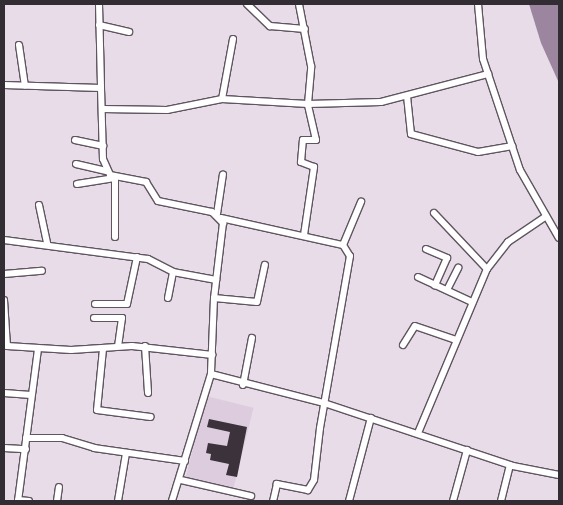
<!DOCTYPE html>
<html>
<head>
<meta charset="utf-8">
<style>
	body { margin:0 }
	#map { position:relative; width:563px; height:505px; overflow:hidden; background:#e8dce9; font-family:Overpass,sans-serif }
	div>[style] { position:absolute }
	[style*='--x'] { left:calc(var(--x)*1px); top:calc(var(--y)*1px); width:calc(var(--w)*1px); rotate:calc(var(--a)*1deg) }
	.built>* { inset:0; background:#ddccde; transform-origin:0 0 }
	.water>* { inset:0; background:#9c859f }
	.building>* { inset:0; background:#3b323c }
	.roads { filter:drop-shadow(1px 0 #5f5560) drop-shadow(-1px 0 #5f5560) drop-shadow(0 1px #5f5560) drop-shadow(0 -1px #5f5560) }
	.street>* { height:6px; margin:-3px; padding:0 3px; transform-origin:3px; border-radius:3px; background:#fff }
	span { translate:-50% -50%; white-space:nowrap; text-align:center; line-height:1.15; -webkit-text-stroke:5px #fff; paint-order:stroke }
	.frame { position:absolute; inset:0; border:5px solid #322d32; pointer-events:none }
</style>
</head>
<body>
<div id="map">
	<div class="built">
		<i style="left:206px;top:396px;width:49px;height:85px;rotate:14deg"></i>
	</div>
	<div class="water">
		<i style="clip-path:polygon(529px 4px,559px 4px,559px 83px,541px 43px)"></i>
	</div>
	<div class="building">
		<i style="clip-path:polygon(209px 419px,247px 427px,237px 477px,226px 475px,229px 464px,210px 460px,211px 454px,206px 453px,208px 443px,227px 446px,230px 432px,207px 427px)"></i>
	</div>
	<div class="roads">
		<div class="street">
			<i style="--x:99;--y:4;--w:84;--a:88.6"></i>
			<i style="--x:247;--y:4;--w:32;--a:44"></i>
			<i style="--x:270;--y:26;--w:35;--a:5"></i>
			<i style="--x:478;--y:4;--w:55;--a:84.8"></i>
			<i style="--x:483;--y:59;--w:117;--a:71.6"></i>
			<i style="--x:520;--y:170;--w:78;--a:60.2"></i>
			<i style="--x:99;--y:25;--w:31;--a:13"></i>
			<i style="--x:19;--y:45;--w:41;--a:81.7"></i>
			<i style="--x:4;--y:85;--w:97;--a:1.8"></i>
			<i style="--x:101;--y:88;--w:71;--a:88.4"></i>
			<i style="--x:103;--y:159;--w:17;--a:66"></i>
			<i style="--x:110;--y:175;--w:37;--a:11"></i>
			<i style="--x:146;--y:182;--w:22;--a:58"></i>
			<i style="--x:158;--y:201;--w:55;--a:11.5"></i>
			<i style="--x:212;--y:212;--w:16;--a:45"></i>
			<i style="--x:223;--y:223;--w:76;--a:96.8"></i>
			<i style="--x:214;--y:298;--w:76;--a:92.3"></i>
			<i style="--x:211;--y:374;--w:133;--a:107.1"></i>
			<i style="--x:407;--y:96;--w:38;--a:84"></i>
			<i style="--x:411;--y:134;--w:69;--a:15"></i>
			<i style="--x:478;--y:152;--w:35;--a:-10"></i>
			<i style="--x:222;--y:99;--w:61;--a:-79.6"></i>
			<i style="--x:102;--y:109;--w:65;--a:0.9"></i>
			<i style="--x:167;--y:110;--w:56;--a:-11.3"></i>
			<i style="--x:222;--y:99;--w:86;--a:3.3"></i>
			<i style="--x:308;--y:104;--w:38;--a:-85"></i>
			<i style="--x:311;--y:66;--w:63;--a:-101"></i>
			<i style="--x:75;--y:140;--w:29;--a:12"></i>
			<i style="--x:76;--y:164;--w:31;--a:13"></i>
			<i style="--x:77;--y:184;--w:38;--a:-9"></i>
			<i style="--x:115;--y:178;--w:59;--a:90"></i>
			<i style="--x:39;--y:205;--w:40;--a:78"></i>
			<i style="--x:434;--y:213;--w:77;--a:46.6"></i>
			<i style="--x:217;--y:214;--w:40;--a:-81.5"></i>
			<i style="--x:221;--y:218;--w:125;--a:12.5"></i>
			<i style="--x:343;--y:245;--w:13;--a:58"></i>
			<i style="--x:350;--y:256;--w:175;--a:99.9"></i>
			<i style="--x:320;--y:428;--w:52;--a:96.6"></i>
			<i style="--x:314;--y:480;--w:12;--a:121"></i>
			<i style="--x:308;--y:490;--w:32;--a:-169"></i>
			<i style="--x:277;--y:484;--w:17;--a:103"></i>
			<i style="--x:304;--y:235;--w:69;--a:-81.6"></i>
			<i style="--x:314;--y:167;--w:14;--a:-159"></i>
			<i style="--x:301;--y:162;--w:22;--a:-85"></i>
			<i style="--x:303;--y:140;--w:13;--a:0"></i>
			<i style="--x:316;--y:140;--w:37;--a:-103"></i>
			<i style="--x:308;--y:104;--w:73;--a:-1.6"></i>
			<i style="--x:381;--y:102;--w:111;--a:-14.7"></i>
			<i style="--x:4;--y:240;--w:145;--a:7.5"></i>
			<i style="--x:148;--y:259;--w:28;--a:27"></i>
			<i style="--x:173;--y:272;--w:44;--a:10.5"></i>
			<i style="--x:343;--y:245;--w:47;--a:-67.3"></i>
			<i style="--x:426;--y:249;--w:23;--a:23"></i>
			<i style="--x:447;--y:258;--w:30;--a:114"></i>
			<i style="--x:4;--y:274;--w:38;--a:-5"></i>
			<i style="--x:418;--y:277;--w:60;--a:24.8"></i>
			<i style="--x:447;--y:290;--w:25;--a:-63"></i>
			<i style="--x:168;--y:298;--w:26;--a:-79"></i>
			<i style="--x:214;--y:298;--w:43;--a:5.3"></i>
			<i style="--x:257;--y:302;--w:38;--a:-78"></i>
			<i style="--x:4;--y:300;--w:46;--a:86.3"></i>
			<i style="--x:7;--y:346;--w:64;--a:3.6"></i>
			<i style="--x:71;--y:350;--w:61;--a:-3.8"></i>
			<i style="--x:132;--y:346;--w:81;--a:6.4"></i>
			<i style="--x:95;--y:304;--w:32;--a:0"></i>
			<i style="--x:127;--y:304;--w:48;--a:-78"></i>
			<i style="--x:94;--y:318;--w:28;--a:0"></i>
			<i style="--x:122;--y:318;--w:28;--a:98"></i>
			<i style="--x:403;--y:345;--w:22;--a:-58"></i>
			<i style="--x:415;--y:326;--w:43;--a:18.9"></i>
			<i style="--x:145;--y:346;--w:47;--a:86.3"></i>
			<i style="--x:103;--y:349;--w:61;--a:95.6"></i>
			<i style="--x:97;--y:410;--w:54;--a:7.4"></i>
			<i style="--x:211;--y:374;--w:117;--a:14.4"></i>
			<i style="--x:324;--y:403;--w:199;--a:18.4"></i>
			<i style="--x:513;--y:466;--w:47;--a:11.1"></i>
			<i style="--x:243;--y:385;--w:48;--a:-79.2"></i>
			<i style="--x:4;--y:393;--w:27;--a:4"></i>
			<i style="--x:418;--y:433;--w:178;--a:-67.2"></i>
			<i style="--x:487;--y:269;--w:34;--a:-52"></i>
			<i style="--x:508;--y:242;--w:45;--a:-34"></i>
			<i style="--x:26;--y:438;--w:36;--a:0"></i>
			<i style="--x:62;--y:438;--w:34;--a:17"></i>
			<i style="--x:94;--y:448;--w:92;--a:8.1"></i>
			<i style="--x:4;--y:448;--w:22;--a:3"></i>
			<i style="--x:181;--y:480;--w:72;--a:12.9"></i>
			<i style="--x:18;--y:500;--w:11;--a:5"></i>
			<i style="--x:18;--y:501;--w:153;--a:-82.5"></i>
			<i style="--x:57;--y:501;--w:14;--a:-82"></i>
			<i style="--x:118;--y:501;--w:49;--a:-80.5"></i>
			<i style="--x:349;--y:501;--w:86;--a:-75.2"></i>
			<i style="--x:453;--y:501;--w:53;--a:-74.6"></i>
			<i style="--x:501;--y:501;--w:37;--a:-76"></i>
		</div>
	</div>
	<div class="frame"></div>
</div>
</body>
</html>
